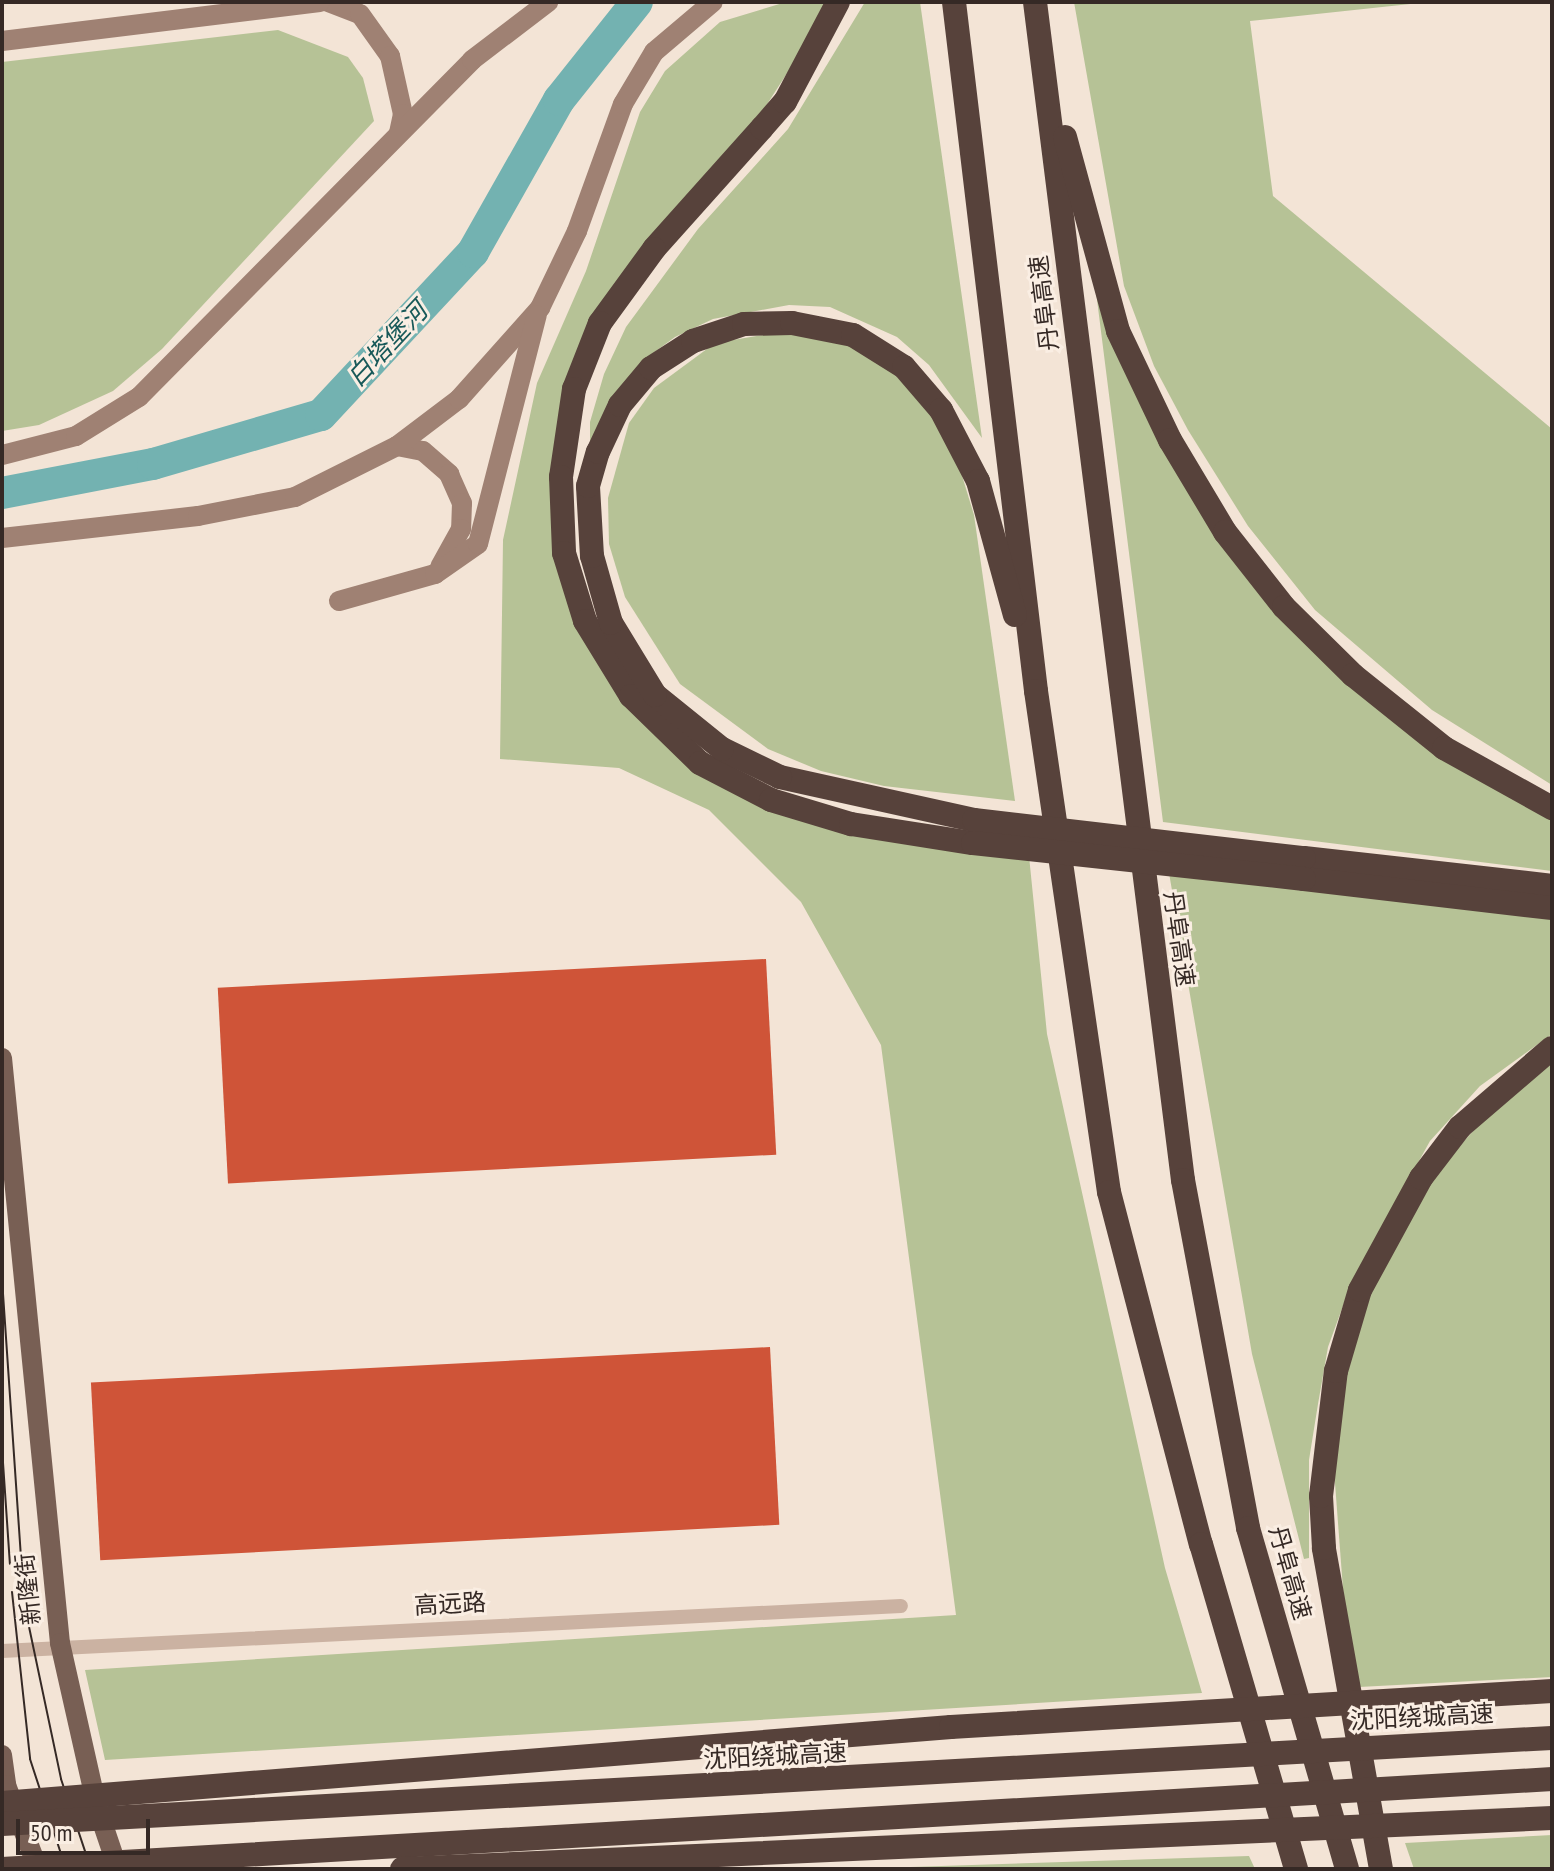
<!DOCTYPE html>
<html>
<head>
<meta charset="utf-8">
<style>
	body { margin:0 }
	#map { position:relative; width:1554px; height:1871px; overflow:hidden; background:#f3e4d6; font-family:"PT Sans Narrow","Noto Sans SC",sans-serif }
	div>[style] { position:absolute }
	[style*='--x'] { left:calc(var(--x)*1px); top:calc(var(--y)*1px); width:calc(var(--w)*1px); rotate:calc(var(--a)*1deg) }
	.green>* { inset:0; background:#b6c296 }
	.river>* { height:32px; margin:-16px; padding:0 16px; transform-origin:16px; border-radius:16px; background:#73b2b1 }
	.building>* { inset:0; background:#cf5438; transform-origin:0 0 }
	.street>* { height:14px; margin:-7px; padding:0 7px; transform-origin:7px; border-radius:7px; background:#cbb2a2 }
	.secondary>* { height:20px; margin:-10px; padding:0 10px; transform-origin:10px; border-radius:10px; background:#9f8173 }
	.primary>* { height:20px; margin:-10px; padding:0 10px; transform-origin:10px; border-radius:10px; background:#785f54 }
	.highway>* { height:24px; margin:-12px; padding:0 12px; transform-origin:12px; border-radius:12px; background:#57423b }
	.tram>* { height:2px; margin:-1px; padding:0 1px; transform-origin:1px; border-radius:1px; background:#352925 }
	.highway-bridge>* { height:24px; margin:-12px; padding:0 12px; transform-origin:12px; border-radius:12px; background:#57423b }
	span { translate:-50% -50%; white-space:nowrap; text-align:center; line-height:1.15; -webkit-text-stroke:6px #faeee3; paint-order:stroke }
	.street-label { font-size:24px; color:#352925 }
	.water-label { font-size:26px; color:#185959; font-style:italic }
	.frame { position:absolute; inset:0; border:4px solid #352925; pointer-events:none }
	.scale { position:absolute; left:16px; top:1819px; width:134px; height:36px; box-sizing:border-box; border:4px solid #352925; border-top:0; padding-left:10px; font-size:24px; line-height:28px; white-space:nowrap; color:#352925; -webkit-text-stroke:6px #faeee3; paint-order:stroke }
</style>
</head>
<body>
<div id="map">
	<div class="green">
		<i style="clip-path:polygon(786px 2px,833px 2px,753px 126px,592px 326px,555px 517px,620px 689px,763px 804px,1029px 856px,1047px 1034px,1165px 1568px,1202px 1693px,105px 1760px,85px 1670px,956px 1615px,881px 1045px,801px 902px,709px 810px,619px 768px,500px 759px,503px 540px,537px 383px,586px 271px,640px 112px,665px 71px,720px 22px)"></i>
		<i style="clip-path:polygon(865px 2px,920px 2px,982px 438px,929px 365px,897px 337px,830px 307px,789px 305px,713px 319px,675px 337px,649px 356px,590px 450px,590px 422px,604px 374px,626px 327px,698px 229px,788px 129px)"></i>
		<i style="clip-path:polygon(1074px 2px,1429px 2px,1250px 21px,1273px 196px,1552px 429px,1552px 785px,1432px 710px,1315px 610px,1248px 526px,1188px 430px,1154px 366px,1124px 286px)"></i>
		<i style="clip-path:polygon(278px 30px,348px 57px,363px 78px,374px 121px,162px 349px,113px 391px,39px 425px,2px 431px,2px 62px)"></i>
		<i style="clip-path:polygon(1094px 276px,1125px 367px,1297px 630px,1552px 816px,1552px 871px,1163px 822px)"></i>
		<i style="clip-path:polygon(787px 331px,862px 349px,886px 366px,932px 412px,960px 469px,974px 515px,1015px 801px,884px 786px,821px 771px,768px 749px,680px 684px,625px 597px,609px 544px,608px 498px,629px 423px,654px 388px,715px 343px)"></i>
		<i style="clip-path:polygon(1169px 873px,1552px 918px,1552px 1034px,1480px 1086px,1430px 1141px,1351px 1284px,1328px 1347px,1318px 1404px,1309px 1460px,1309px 1558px,1304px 1559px,1252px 1354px)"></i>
		<i style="clip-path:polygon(1552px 1062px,1552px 1677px,1359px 1687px,1344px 1602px,1334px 1470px,1340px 1399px,1369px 1296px,1424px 1192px,1455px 1151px,1493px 1109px)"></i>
		<i style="clip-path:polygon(1552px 1835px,1552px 1869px,1414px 1869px,1405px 1843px)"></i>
		<i style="clip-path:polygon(1249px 1856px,1255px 1869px,849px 1869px)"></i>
	</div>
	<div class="river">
		<i style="--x:2;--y:493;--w:154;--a:-10.9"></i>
		<i style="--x:153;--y:464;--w:175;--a:-16.3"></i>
		<i style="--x:321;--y:415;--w:223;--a:-47"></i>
		<i style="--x:473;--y:252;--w:175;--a:-60.5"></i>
		<i style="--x:559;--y:100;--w:125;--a:-51.5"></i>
	</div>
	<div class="building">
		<i style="left:766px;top:959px;width:196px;height:549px;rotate:87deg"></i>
		<i style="left:770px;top:1347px;width:178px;height:680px;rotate:87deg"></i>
	</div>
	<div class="street">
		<i style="--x:2;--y:1651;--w:900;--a:-2.87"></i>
	</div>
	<div class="secondary">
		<i style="--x:328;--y:2;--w:34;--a:21"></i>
		<i style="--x:360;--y:14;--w:52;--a:54.5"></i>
		<i style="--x:390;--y:56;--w:59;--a:77.4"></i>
		<i style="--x:403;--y:114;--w:19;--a:102"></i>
		<i style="--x:2;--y:41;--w:320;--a:-7"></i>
		<i style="--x:397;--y:446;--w:26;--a:11"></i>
		<i style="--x:423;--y:451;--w:35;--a:41"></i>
		<i style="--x:449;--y:474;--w:32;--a:66"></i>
		<i style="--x:462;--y:503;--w:26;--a:92"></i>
		<i style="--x:461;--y:529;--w:43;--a:118.9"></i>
		<i style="--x:2;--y:455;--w:76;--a:-14.4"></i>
		<i style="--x:76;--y:436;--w:74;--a:-31.8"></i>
		<i style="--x:139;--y:397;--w:474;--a:-45.3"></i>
		<i style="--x:472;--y:60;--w:96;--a:-37.3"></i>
		<i style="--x:2;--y:538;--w:197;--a:-6.4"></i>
		<i style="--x:198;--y:516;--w:99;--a:-11.1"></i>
		<i style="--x:295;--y:497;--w:114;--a:-26.6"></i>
		<i style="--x:397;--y:446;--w:78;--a:-37.2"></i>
		<i style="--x:459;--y:399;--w:122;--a:-48.3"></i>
		<i style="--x:540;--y:308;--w:85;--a:-64.3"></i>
		<i style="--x:577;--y:231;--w:135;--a:-70.1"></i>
		<i style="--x:623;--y:104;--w:61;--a:-59.2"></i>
		<i style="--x:654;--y:52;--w:77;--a:-40.3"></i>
		<i style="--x:339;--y:601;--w:100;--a:-15.7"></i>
		<i style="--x:435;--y:574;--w:52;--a:-34.9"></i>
		<i style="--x:478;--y:544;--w:236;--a:-75.6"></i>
	</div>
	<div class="primary">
		<i style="--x:2;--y:1058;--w:588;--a:84.34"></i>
		<i style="--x:60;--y:1643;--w:168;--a:77.3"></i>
		<i style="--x:97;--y:1807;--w:65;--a:71.3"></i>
		<i style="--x:2;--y:1755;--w:30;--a:82"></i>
		<i style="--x:6;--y:1785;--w:90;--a:69.1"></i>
	</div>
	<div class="highway">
		<i style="--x:954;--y:2;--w:694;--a:83.21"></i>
		<i style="--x:1036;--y:691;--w:506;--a:81.71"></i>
		<i style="--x:1109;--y:1192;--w:364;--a:75.4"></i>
		<i style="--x:1201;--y:1544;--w:339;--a:73.7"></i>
		<i style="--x:1035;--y:2;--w:1187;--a:82.84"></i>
		<i style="--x:1183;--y:1180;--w:354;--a:79.4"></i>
		<i style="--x:1248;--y:1528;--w:355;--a:73.8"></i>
		<i style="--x:762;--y:128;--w:162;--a:131.8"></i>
		<i style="--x:654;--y:249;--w:92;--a:126.1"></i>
		<i style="--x:600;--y:323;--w:71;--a:111.5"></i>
		<i style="--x:574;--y:389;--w:89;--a:98.4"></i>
		<i style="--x:561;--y:477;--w:76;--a:87.7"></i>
		<i style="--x:564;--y:553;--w:71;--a:72.8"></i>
		<i style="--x:585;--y:621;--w:88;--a:58.5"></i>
		<i style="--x:631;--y:696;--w:96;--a:44.2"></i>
		<i style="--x:700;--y:763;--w:80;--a:27.5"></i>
		<i style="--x:771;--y:800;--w:84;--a:16.7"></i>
		<i style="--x:851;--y:824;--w:123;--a:8.9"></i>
		<i style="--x:1065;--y:137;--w:201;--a:74.7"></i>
		<i style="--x:1118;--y:331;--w:121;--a:64.5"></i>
		<i style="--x:1170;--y:440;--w:107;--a:59.1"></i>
		<i style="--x:1225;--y:532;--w:95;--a:51.8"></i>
		<i style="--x:1284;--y:607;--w:97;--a:44.6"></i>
		<i style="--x:1353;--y:675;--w:117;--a:38.7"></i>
		<i style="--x:1444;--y:748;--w:124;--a:29.1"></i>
		<i style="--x:974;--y:820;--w:199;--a:-167.5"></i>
		<i style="--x:780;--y:777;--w:64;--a:-154.2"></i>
		<i style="--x:722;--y:749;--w:86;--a:-141.1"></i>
		<i style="--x:655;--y:695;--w:84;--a:-121.4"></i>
		<i style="--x:611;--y:623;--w:70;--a:-105.8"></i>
		<i style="--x:592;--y:556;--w:70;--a:-93.3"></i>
		<i style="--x:588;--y:486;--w:35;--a:-74"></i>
		<i style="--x:598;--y:452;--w:52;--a:-64.9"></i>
		<i style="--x:620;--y:405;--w:48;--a:-50"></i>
		<i style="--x:651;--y:368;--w:50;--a:-32.7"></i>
		<i style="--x:693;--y:341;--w:54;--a:-18.4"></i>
		<i style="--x:744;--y:324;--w:48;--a:-1.2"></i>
		<i style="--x:792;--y:323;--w:62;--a:11.1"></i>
		<i style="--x:853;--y:335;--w:60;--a:32.1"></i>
		<i style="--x:904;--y:367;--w:57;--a:49.3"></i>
		<i style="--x:941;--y:410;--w:80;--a:62.5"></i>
		<i style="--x:978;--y:481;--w:139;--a:74.6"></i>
		<i style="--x:1304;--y:858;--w:250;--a:6.4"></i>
		<i style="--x:1304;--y:879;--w:250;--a:6.7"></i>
		<i style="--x:1381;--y:1869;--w:326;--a:-100.1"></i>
		<i style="--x:1324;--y:1548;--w:52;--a:-93.3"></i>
		<i style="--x:1321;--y:1496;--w:126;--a:-83.2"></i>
		<i style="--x:1336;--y:1371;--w:84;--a:-73.5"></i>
		<i style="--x:1360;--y:1290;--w:128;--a:-61.4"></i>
		<i style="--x:1421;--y:1178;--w:64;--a:-52.6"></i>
		<i style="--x:1460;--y:1127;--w:121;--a:-40.7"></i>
	</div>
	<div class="tram">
		<i style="--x:2;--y:1279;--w:325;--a:86.1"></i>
		<i style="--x:24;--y:1603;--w:180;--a:78.1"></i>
		<i style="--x:61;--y:1779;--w:95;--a:71.6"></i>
		<i style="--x:2;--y:1448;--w:116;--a:86.1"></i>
		<i style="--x:12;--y:1592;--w:168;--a:83.8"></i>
		<i style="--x:30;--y:1759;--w:116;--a:71.9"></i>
	</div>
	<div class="highway-bridge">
		<i style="--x:762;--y:128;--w:35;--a:-49"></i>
		<i style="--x:785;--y:102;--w:113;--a:-62.1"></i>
		<i style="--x:974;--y:820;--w:332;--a:6.6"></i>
		<i style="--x:973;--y:843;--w:333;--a:6.2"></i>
		<i style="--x:2;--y:1803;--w:952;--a:-4.58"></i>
		<i style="--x:951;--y:1727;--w:602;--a:-3.43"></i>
		<i style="--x:2;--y:1824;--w:1552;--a:-3.18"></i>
		<i style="--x:2;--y:1869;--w:1553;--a:-3.32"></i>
		<i style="--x:402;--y:1869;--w:1151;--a:-2.54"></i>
	</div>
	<div class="street-label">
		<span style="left:1044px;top:303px;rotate:-97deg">丹阜高速</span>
		<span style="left:1179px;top:939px;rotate:82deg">丹阜高速</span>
		<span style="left:1290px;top:1573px;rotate:74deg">丹阜高速</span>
		<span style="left:28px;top:1589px;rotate:-96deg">新隆街</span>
		<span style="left:450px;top:1604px;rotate:-3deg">高远路</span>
		<span style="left:1422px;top:1717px;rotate:-3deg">沈阳绕城高速</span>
		<span style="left:775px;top:1756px;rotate:-3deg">沈阳绕城高速</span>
	</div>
	<div class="water-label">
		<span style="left:387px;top:344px;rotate:-47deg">白塔堡河</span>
	</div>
	<div class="frame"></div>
	<div class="scale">50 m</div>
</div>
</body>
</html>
